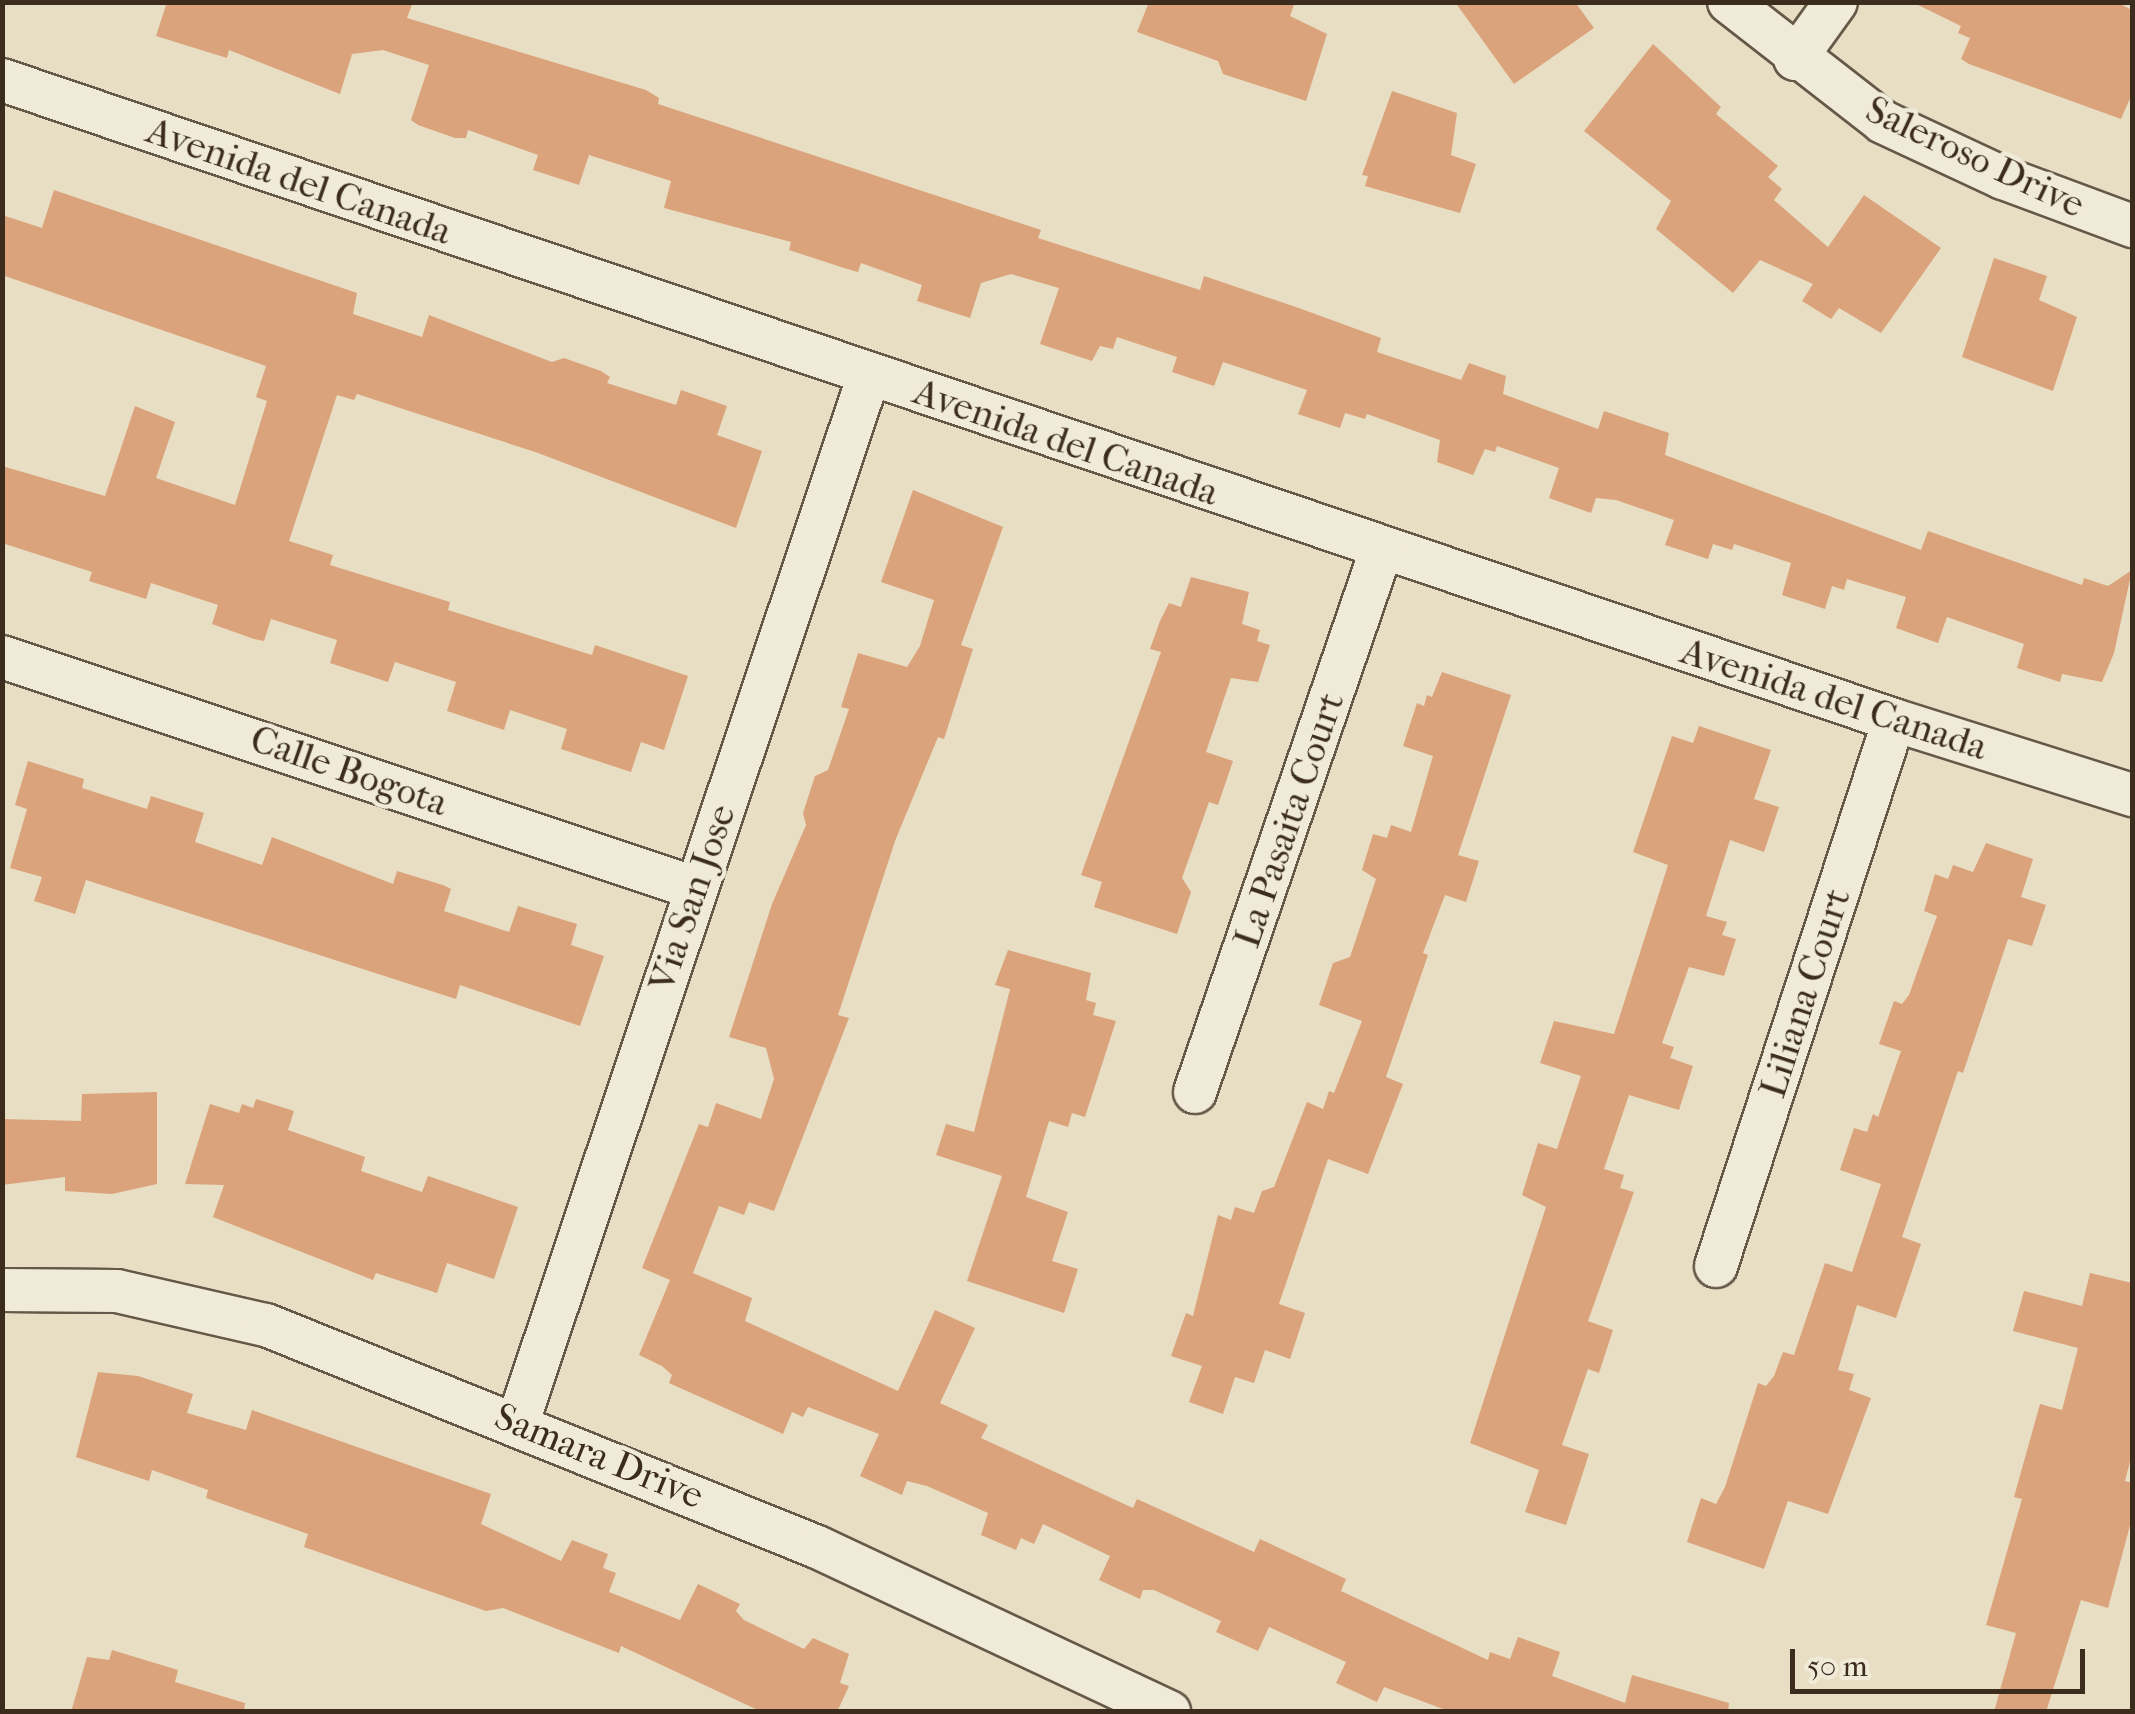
<!DOCTYPE html>
<html>
<head>
<meta charset="utf-8">
<style>
	body { margin:0 }
	#map { position:relative; width:2135px; height:1714px; overflow:hidden; background:#e8dec4; font-family:"IM FELL French Canon",serif }
	div>[style] { position:absolute }
	[style*='--x'] { left:calc(var(--x)*1px); top:calc(var(--y)*1px); width:calc(var(--w)*1px); rotate:calc(var(--a)*1deg) }
	.building>* { inset:0; background:#dba37b }
	.roads { filter:drop-shadow(2px 0 #665848) drop-shadow(-2px 0 #665848) drop-shadow(0 2px #665848) drop-shadow(0 -2px #665848) }
	.minor>* { height:42px; margin:-21px; padding:0 21px; transform-origin:21px; border-radius:21px; background:#f0ead9 }
	span { translate:-50% -50%; white-space:nowrap; text-align:center; line-height:1.15; -webkit-text-stroke:9px #f0ead9; paint-order:stroke }
	.street-label { font-size:38px; color:#3b2c1e }
	.frame { position:absolute; inset:0; border:5px solid #3b2c1e; pointer-events:none }
	.scale { position:absolute; left:1790px; top:1649px; width:295px; height:45px; box-sizing:border-box; border:5px solid #3b2c1e; border-top:0; padding-left:12px; font-size:30px; line-height:35px; white-space:nowrap; color:#3b2c1e; -webkit-text-stroke:8px #f0ead9; paint-order:stroke }
</style>
</head>
<body>
<div id="map">
	<div class="building">
		<i style="clip-path:polygon(167px 2px,413px 2px,407px 18px,646px 90px,659px 98px,658px 104px,1041px 230px,1038px 238px,1200px 290px,1204px 276px,1296px 307px,1381px 338px,1377px 352px,1461px 380px,1469px 363px,1506px 376px,1503px 394px,1598px 429px,1604px 411px,1669px 433px,1665px 455px,1921px 550px,1928px 531px,2082px 585px,2084px 578px,2108px 586px,2132px 570px,2114px 653px,2102px 682px,2062px 674px,2060px 682px,2017px 668px,2024px 644px,1947px 617px,1938px 643px,1896px 628px,1906px 597px,1847px 579px,1844px 590px,1832px 586px,1825px 609px,1782px 595px,1791px 563px,1734px 544px,1732px 550px,1713px 544px,1708px 559px,1665px 545px,1674px 520px,1616px 500px,1596px 498px,1591px 513px,1549px 498px,1559px 468px,1497px 446px,1495px 452px,1485px 449px,1473px 475px,1437px 462px,1440px 440px,1367px 414px,1365px 419px,1345px 413px,1340px 428px,1298px 414px,1307px 390px,1223px 362px,1214px 386px,1172px 372px,1177px 357px,1117px 337px,1113px 349px,1100px 346px,1092px 361px,1040px 344px,1059px 288px,1011px 274px,981px 283px,970px 318px,917px 301px,922px 285px,861px 263px,858px 272px,844px 268px,789px 250px,791px 242px,664px 208px,671px 181px,589px 155px,579px 185px,533px 170px,538px 155px,468px 130px,466px 138px,455px 138px,418px 125px,411px 120px,429px 65px,383px 50px,352px 54px,340px 94px,229px 50px,227px 58px,156px 36px)"></i>
		<i style="clip-path:polygon(1149px 2px,1295px 2px,1290px 16px,1327px 34px,1306px 101px,1223px 74px,1218px 61px,1137px 32px)"></i>
		<i style="clip-path:polygon(1455px 2px,1575px 2px,1594px 28px,1514px 84px)"></i>
		<i style="clip-path:polygon(1912px 2px,2116px 2px,2132px 10px,2132px 94px,2121px 119px,1969px 64px,1961px 59px,1970px 38px,1958px 33px,1961px 26px)"></i>
		<i style="clip-path:polygon(1653px 44px,1721px 107px,1716px 114px,1778px 166px,1768px 177px,1782px 189px,1774px 200px,1828px 247px,1864px 195px,1941px 248px,1881px 333px,1839px 308px,1831px 319px,1802px 301px,1813px 284px,1760px 260px,1733px 293px,1656px 229px,1671px 201px,1584px 131px)"></i>
		<i style="clip-path:polygon(1392px 91px,1457px 113px,1451px 155px,1476px 164px,1460px 213px,1365px 186px,1368px 176px,1362px 175px)"></i>
		<i style="clip-path:polygon(54px 190px,357px 293px,353px 314px,422px 337px,429px 315px,552px 362px,564px 358px,601px 371px,610px 377px,607px 383px,676px 405px,681px 390px,727px 406px,717px 435px,762px 451px,736px 528px,538px 453px,357px 394px,354px 400px,337px 395px,289px 541px,333px 555px,330px 565px,450px 602px,448px 610px,592px 655px,595px 645px,688px 676px,664px 750px,641px 742px,631px 772px,561px 749px,567px 729px,510px 710px,504px 730px,447px 711px,456px 682px,395px 662px,388px 682px,330px 663px,337px 640px,271px 619px,264px 641px,254px 639px,212px 624px,218px 605px,151px 583px,146px 599px,89px 581px,92px 572px,2px 543px,2px 466px,105px 496px,135px 406px,175px 422px,156px 478px,235px 505px,267px 401px,256px 397px,266px 366px,2px 275px,2px 215px,42px 228px)"></i>
		<i style="clip-path:polygon(1994px 258px,2047px 276px,2039px 300px,2077px 317px,2053px 391px,1962px 357px)"></i>
		<i style="clip-path:polygon(913px 490px,1003px 527px,961px 645px,973px 649px,944px 739px,938px 737px,895px 841px,838px 1015px,849px 1018px,774px 1211px,749px 1202px,744px 1215px,719px 1206px,693px 1273px,752px 1298px,745px 1321px,898px 1391px,935px 1310px,975px 1328px,940px 1403px,988px 1425px,981px 1438px,1133px 1508px,1137px 1499px,1254px 1552px,1260px 1539px,1346px 1579px,1341px 1591px,1488px 1660px,1490px 1652px,1510px 1659px,1518px 1637px,1560px 1652px,1552px 1676px,1625px 1703px,1632px 1675px,1729px 1703px,1728px 1712px,1451px 1712px,1384px 1687px,1377px 1702px,1336px 1683px,1346px 1662px,1269px 1627px,1258px 1651px,1216px 1632px,1221px 1621px,1154px 1590px,1143px 1590px,1140px 1599px,1099px 1580px,1110px 1556px,1043px 1524px,1034px 1544px,1021px 1538px,1016px 1550px,981px 1535px,988px 1513px,927px 1486px,907px 1481px,902px 1495px,860px 1476px,879px 1434px,808px 1407px,803px 1417px,792px 1412px,783px 1434px,669px 1383px,672px 1375px,662px 1366px,639px 1355px,670px 1280px,642px 1268px,699px 1124px,708px 1127px,716px 1103px,761px 1119px,774px 1079px,766px 1048px,729px 1037px,772px 904px,806px 825px,803px 813px,815px 776px,828px 770px,849px 709px,841px 707px,858px 653px,907px 667px,920px 646px,934px 600px,881px 582px)"></i>
		<i style="clip-path:polygon(1191px 577px,1249px 592px,1242px 624px,1260px 630px,1257px 641px,1270px 645px,1258px 682px,1231px 678px,1206px 752px,1233px 761px,1218px 805px,1209px 802px,1182px 878px,1191px 892px,1177px 934px,1094px 907px,1102px 882px,1081px 875px,1161px 652px,1150px 649px,1160px 621px,1169px 603px,1181px 607px)"></i>
		<i style="clip-path:polygon(1442px 672px,1511px 695px,1458px 855px,1479px 861px,1466px 902px,1445px 895px,1423px 953px,1428px 955px,1386px 1077px,1403px 1084px,1368px 1174px,1328px 1159px,1279px 1304px,1305px 1313px,1290px 1359px,1265px 1350px,1254px 1383px,1235px 1377px,1223px 1414px,1189px 1402px,1202px 1366px,1171px 1356px,1186px 1313px,1193px 1316px,1218px 1215px,1231px 1220px,1235px 1207px,1254px 1213px,1262px 1191px,1274px 1187px,1307px 1102px,1323px 1109px,1329px 1091px,1334px 1093px,1362px 1021px,1319px 1005px,1333px 963px,1350px 957px,1376px 879px,1362px 870px,1373px 834px,1387px 838px,1391px 825px,1411px 832px,1433px 756px,1403px 746px,1417px 703px,1424px 706px,1427px 695px,1432px 697px)"></i>
		<i style="clip-path:polygon(1699px 726px,1771px 750px,1754px 799px,1779px 807px,1764px 852px,1730px 840px,1706px 916px,1727px 922px,1722px 935px,1736px 939px,1724px 976px,1689px 967px,1662px 1043px,1674px 1047px,1670px 1058px,1693px 1066px,1679px 1110px,1629px 1095px,1604px 1169px,1624px 1175px,1620px 1188px,1634px 1192px,1588px 1321px,1613px 1330px,1599px 1373px,1588px 1369px,1562px 1445px,1589px 1454px,1566px 1525px,1525px 1512px,1539px 1470px,1470px 1443px,1546px 1207px,1522px 1195px,1538px 1143px,1557px 1149px,1581px 1076px,1540px 1063px,1554px 1021px,1614px 1034px,1668px 865px,1633px 852px,1672px 736px,1693px 743px)"></i>
		<i style="clip-path:polygon(28px 761px,84px 779px,82px 788px,147px 809px,151px 796px,204px 813px,195px 842px,262px 865px,272px 837px,393px 884px,397px 871px,443px 885px,451px 889px,444px 911px,509px 932px,518px 906px,577px 924px,571px 945px,604px 956px,580px 1026px,460px 985px,456px 999px,86px 880px,75px 914px,34px 901px,42px 877px,10px 868px,27px 809px,15px 805px)"></i>
		<i style="clip-path:polygon(1986px 843px,2033px 859px,2021px 897px,2046px 905px,2032px 946px,2008px 939px,1963px 1073px,1958px 1071px,1902px 1237px,1921px 1244px,1896px 1318px,1857px 1305px,1838px 1370px,1854px 1374px,1849px 1390px,1871px 1398px,1828px 1514px,1788px 1501px,1764px 1569px,1687px 1542px,1701px 1498px,1716px 1504px,1725px 1487px,1758px 1383px,1766px 1386px,1774px 1376px,1783px 1352px,1794px 1355px,1825px 1263px,1852px 1272px,1881px 1184px,1840px 1170px,1854px 1128px,1867px 1132px,1873px 1114px,1878px 1117px,1901px 1051px,1879px 1044px,1894px 1001px,1902px 1004px,1909px 995px,1937px 916px,1924px 911px,1935px 874px,1948px 879px,1953px 865px,1973px 872px)"></i>
		<i style="clip-path:polygon(1008px 950px,1091px 973px,1086px 1000px,1096px 1003px,1093px 1015px,1116px 1021px,1085px 1117px,1072px 1113px,1068px 1127px,1049px 1121px,1026px 1197px,1068px 1212px,1052px 1261px,1078px 1269px,1064px 1313px,967px 1281px,1002px 1176px,936px 1155px,946px 1124px,974px 1132px,1010px 989px,995px 985px)"></i>
		<i style="clip-path:polygon(157px 1092px,157px 1184px,112px 1194px,65px 1191px,65px 1177px,2px 1185px,2px 1119px,81px 1121px,82px 1094px)"></i>
		<i style="clip-path:polygon(256px 1099px,294px 1111px,288px 1130px,365px 1157px,361px 1171px,422px 1192px,428px 1176px,518px 1207px,494px 1279px,447px 1263px,437px 1293px,376px 1273px,373px 1280px,213px 1217px,224px 1185px,185px 1184px,210px 1104px,239px 1113px,242px 1104px,253px 1108px)"></i>
		<i style="clip-path:polygon(2090px 1273px,2132px 1283px,2132px 1454px,2125px 1481px,2132px 1483px,2132px 1518px,2108px 1608px,2081px 1600px,2046px 1712px,1994px 1712px,2016px 1633px,1986px 1625px,2022px 1499px,2014px 1497px,2040px 1404px,2062px 1410px,2078px 1348px,2013px 1331px,2024px 1291px,2082px 1306px)"></i>
		<i style="clip-path:polygon(98px 1372px,138px 1376px,193px 1394px,187px 1413px,246px 1430px,252px 1410px,491px 1494px,481px 1524px,561px 1561px,572px 1540px,608px 1554px,603px 1568px,616px 1573px,609px 1592px,680px 1620px,698px 1584px,740px 1604px,736px 1611px,744px 1620px,804px 1649px,813px 1638px,849px 1654px,840px 1683px,849px 1686px,837px 1712px,762px 1712px,621px 1646px,619px 1653px,503px 1608px,486px 1611px,304px 1547px,308px 1534px,206px 1498px,208px 1490px,152px 1470px,149px 1481px,76px 1457px)"></i>
		<i style="clip-path:polygon(112px 1650px,178px 1670px,175px 1682px,245px 1703px,244px 1712px,71px 1712px,87px 1657px,109px 1660px)"></i>
	</div>
	<div class="roads">
		<div class="minor">
			<i style="--x:1729;--y:2;--w:195;--a:37.9"></i>
			<i style="--x:1883;--y:122;--w:132;--a:25"></i>
			<i style="--x:2003;--y:178;--w:138;--a:20.4"></i>
			<i style="--x:1795;--y:59;--w:70;--a:-54.3"></i>
			<i style="--x:2;--y:80;--w:1997;--a:18.69"></i>
			<i style="--x:1894;--y:720;--w:250;--a:17.5"></i>
			<i style="--x:2;--y:657;--w:730;--a:18.43"></i>
			<i style="--x:1195;--y:1092;--w:575;--a:-71.03"></i>
			<i style="--x:1716;--y:1266;--w:574;--a:-71.94"></i>
			<i style="--x:2;--y:1290;--w:115;--a:0.5"></i>
			<i style="--x:117;--y:1291;--w:153;--a:12.9"></i>
			<i style="--x:266;--y:1325;--w:594;--a:21.94"></i>
			<i style="--x:817;--y:1547;--w:389;--a:25.1"></i>
			<i style="--x:518;--y:1422;--w:1104;--a:-71.47"></i>
		</div>
	</div>
	<div class="street-label">
		<span style="left:1975px;top:157px;rotate:25deg">Saleroso Drive</span>
		<span style="left:299px;top:181px;rotate:19deg">Avenida del Canada</span>
		<span style="left:1066px;top:442px;rotate:19deg">Avenida del Canada</span>
		<span style="left:1834px;top:699px;rotate:18deg">Avenida del Canada</span>
		<span style="left:349px;top:771px;rotate:19deg">Calle Bogota</span>
		<span style="left:1289px;top:820px;rotate:-71deg">La Pasaita Court</span>
		<span style="left:692px;top:898px;rotate:-71deg">Via San Jose</span>
		<span style="left:1805px;top:993px;rotate:-72deg">Liliana Court</span>
		<span style="left:599px;top:1456px;rotate:22deg">Samara Drive</span>
	</div>
	<div class="frame"></div>
	<div class="scale">50 m</div>
</div>
</body>
</html>
